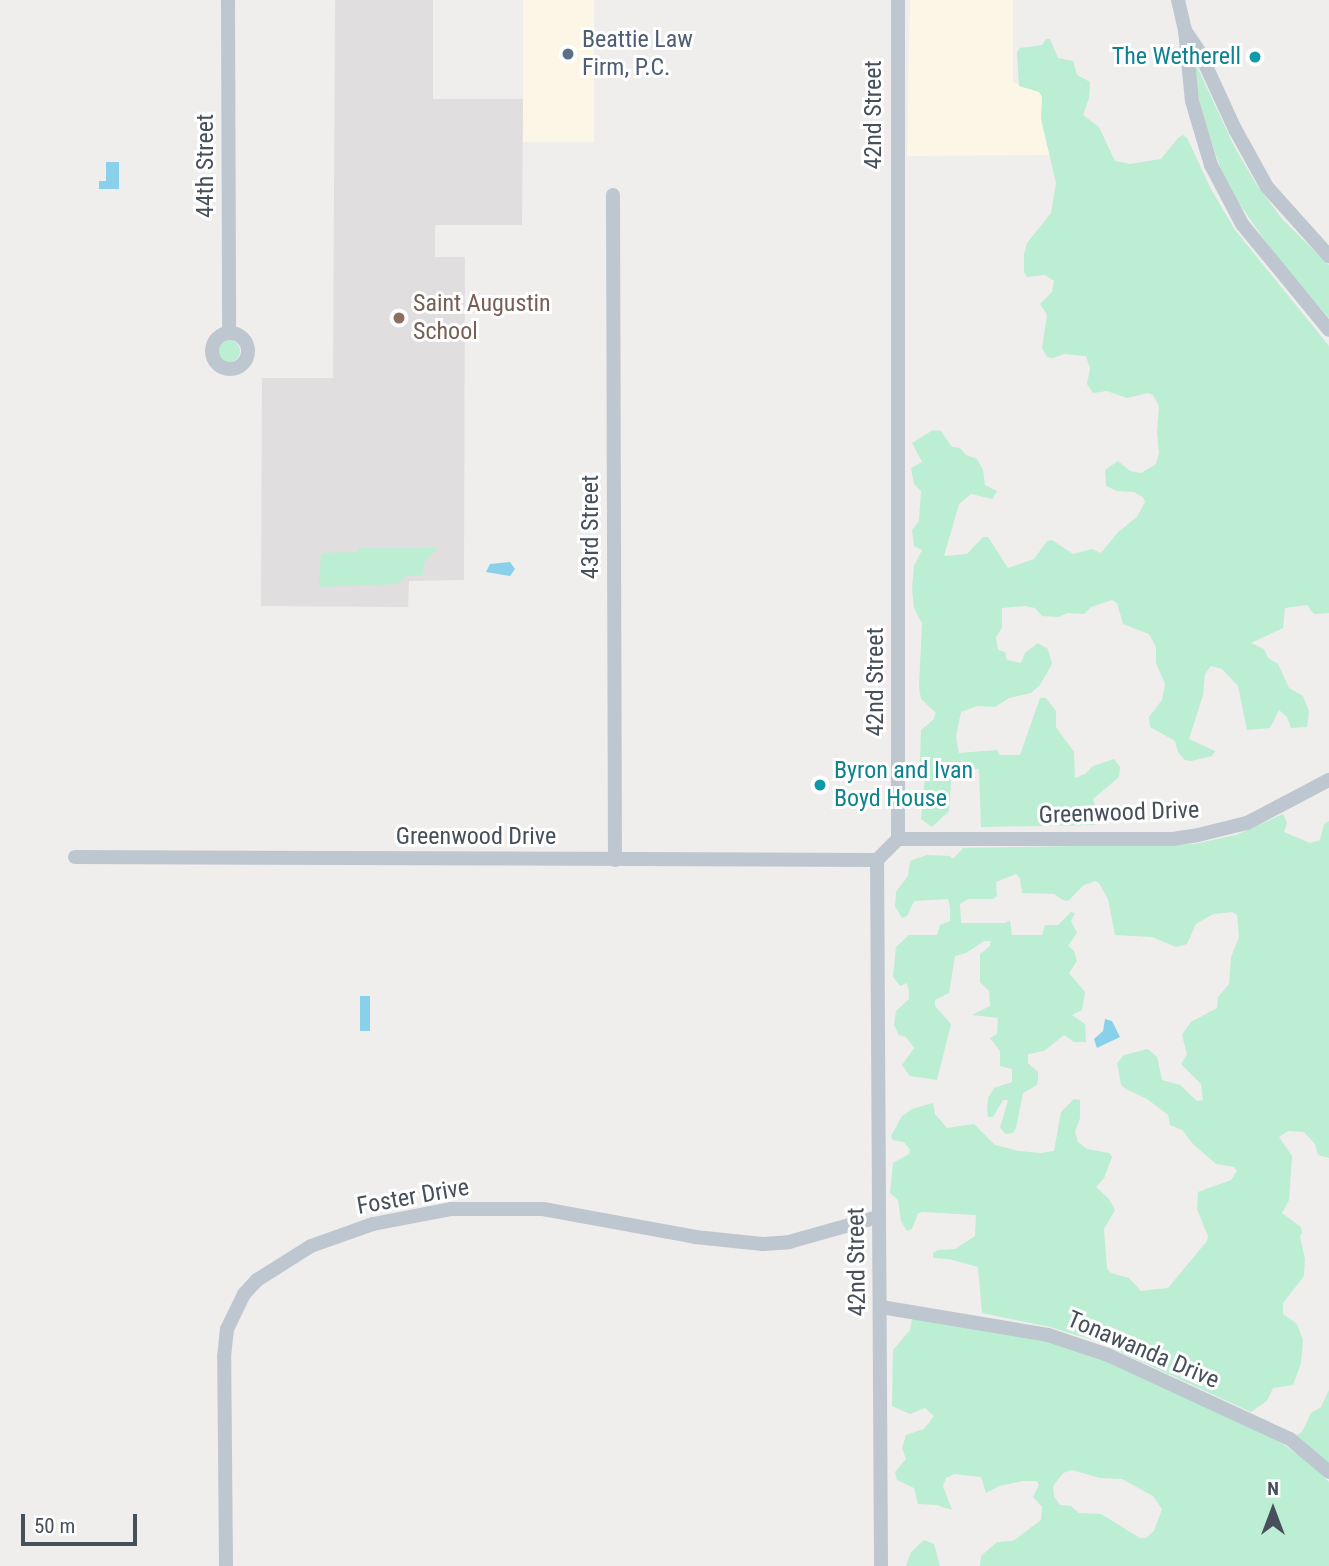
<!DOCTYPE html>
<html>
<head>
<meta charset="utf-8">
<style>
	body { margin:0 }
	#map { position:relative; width:1329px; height:1566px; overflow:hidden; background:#f0eded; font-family:"Roboto Condensed",sans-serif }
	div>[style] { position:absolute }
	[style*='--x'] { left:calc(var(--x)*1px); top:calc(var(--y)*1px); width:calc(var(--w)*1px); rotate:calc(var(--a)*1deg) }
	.commercial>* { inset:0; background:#fbf6e6; transform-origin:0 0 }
	.education>* { inset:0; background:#e1dedf }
	.green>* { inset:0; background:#bbeed2 }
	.round { border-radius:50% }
	.water>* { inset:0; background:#89d0ea; transform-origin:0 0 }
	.minor>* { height:14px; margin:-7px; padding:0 7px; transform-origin:7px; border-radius:7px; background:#bec7cf }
	.minor>.ring { margin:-7px; padding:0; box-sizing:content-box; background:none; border:14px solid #bec7cf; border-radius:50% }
	.dots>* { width:19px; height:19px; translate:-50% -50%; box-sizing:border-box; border:4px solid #fff; border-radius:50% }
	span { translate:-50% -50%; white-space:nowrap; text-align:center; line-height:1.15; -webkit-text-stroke:6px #fff; paint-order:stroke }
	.service-label { font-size:24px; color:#4e5e75 }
	.left { translate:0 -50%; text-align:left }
	.culture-label { font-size:24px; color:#0d838f }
	.right { translate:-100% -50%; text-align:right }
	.street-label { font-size:24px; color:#464f5a }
	.education-label { font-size:24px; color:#785e54 }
	.north { position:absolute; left:1238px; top:1475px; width:70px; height:70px; -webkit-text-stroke:5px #fff; paint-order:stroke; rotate:0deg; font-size:19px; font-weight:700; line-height:28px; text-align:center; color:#464f5a }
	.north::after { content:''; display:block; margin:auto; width:24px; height:32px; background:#464f5a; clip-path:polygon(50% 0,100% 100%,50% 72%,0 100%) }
	.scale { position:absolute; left:21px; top:1514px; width:116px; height:32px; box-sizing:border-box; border:4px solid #464f5a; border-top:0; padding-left:9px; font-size:21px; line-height:24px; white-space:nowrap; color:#464f5a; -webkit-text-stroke:5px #fff; paint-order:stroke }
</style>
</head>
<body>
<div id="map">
	<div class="commercial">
		<i style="left:523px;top:0;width:71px;height:142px"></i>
		<i style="clip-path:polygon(910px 0,1013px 0,1013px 83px,1050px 84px,1050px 155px,907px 156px)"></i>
	</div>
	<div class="education">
		<i style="clip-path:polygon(335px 0,433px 0,433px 99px,523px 99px,522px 225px,435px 225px,435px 257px,465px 257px,464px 580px,409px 581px,408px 607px,261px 606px,262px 378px,333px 378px)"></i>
	</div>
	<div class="green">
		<i style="clip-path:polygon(1046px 39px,1050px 39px,1058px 58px,1073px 61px,1077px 75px,1090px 82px,1089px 98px,1083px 115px,1099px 127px,1115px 161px,1130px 164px,1161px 159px,1178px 138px,1183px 135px,1187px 138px,1212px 191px,1235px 230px,1329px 346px,1329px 613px,1314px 614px,1307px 605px,1285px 608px,1283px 628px,1251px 643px,1264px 649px,1268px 658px,1278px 664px,1289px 688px,1303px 696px,1309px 711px,1307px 727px,1291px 728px,1287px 717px,1279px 710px,1270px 728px,1247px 730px,1238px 686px,1222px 669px,1211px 666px,1205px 674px,1203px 695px,1189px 739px,1215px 751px,1212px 756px,1191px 761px,1185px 760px,1178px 752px,1175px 741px,1150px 727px,1149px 717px,1162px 700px,1165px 684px,1156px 663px,1156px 647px,1149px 634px,1123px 624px,1117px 603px,1112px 600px,1091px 607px,1084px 614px,1068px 613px,1058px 617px,1042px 616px,1035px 608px,1025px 606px,1002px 608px,1002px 628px,996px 637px,998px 650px,1005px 652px,1007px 660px,1021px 663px,1025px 653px,1038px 643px,1048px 649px,1052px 664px,1040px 685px,1031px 693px,1009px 698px,995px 707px,977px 706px,961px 712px,956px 736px,959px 753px,997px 750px,1000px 755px,1020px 755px,1040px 698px,1046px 698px,1056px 711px,1056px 727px,1074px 752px,1075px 778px,1085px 774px,1093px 766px,1114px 759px,1120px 767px,1119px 777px,1093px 799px,1098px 815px,1095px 825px,981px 827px,979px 769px,952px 770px,949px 811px,932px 827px,921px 819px,925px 777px,920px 764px,921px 730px,933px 720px,936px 713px,921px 699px,919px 687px,922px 623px,914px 608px,912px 589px,914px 566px,922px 550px,914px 546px,912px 530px,919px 521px,921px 491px,914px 484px,911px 468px,922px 462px,912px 443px,933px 430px,941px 431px,952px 447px,960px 448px,966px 455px,977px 459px,983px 470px,985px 485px,997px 491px,992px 499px,971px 494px,959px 504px,944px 556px,967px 554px,983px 537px,988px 537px,1008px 568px,1034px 559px,1047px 541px,1052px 540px,1073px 554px,1092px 549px,1101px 553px,1118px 532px,1137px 517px,1145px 502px,1143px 497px,1134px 492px,1117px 491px,1106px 486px,1105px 470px,1118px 461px,1130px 471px,1141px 473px,1156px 464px,1159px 453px,1157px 431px,1159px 406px,1153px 395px,1148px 393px,1127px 398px,1107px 391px,1093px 393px,1087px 384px,1090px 369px,1086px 356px,1064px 354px,1053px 358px,1047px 357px,1042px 348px,1047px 315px,1040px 304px,1052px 292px,1054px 281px,1045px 275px,1027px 277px,1024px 272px,1024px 254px,1027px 243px,1051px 213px,1056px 183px,1041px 119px,1042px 97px,1039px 92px,1019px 86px,1017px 52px,1020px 48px,1042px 45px)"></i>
		<i style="clip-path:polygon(1193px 58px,1234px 146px,1256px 184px,1283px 220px,1329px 265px,1329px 318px,1275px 255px,1227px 186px,1201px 113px)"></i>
		<i class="round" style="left:218px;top:340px;width:22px;height:22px"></i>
		<i style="clip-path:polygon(359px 548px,437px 548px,424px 563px,423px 575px,405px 576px,399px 584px,319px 587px,321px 553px,358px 552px)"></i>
		<i style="clip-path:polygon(1283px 814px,1287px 823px,1284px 832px,1310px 843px,1320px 840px,1324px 824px,1329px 821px,1329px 1158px,1318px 1155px,1315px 1144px,1304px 1132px,1288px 1131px,1279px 1137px,1292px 1156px,1289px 1200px,1282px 1213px,1301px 1227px,1302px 1232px,1300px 1237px,1305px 1259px,1304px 1276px,1283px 1303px,1283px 1314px,1297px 1324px,1303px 1340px,1301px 1363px,1293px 1385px,1273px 1388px,1267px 1401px,1251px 1412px,1096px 1341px,1050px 1327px,982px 1313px,978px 1267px,949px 1259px,933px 1258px,933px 1253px,938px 1250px,955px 1249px,975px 1236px,976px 1215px,923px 1212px,918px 1213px,912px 1229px,907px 1231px,901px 1221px,898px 1200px,890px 1193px,893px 1163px,909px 1154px,910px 1150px,904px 1142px,893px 1140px,891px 1136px,902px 1116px,912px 1109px,933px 1103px,935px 1114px,947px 1128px,974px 1124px,995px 1145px,1019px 1151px,1040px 1153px,1054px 1151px,1061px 1112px,1074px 1099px,1080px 1100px,1080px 1118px,1075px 1132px,1078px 1142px,1087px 1149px,1109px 1153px,1112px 1157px,1104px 1178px,1096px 1187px,1109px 1199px,1115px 1210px,1104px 1229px,1107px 1269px,1111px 1273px,1129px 1278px,1141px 1291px,1168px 1288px,1207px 1241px,1208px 1236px,1197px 1209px,1198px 1192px,1231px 1180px,1237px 1171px,1234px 1167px,1216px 1164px,1193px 1144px,1182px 1130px,1170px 1125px,1168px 1115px,1147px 1099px,1126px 1089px,1121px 1085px,1117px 1063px,1124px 1055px,1148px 1049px,1157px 1057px,1162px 1080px,1180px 1085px,1197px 1101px,1203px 1100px,1201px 1084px,1181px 1064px,1187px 1054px,1182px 1035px,1191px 1022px,1217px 1008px,1218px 997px,1229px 984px,1231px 957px,1239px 937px,1237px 915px,1232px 912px,1214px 914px,1206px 918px,1196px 924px,1187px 944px,1176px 947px,1152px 937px,1115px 935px,1108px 899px,1099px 883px,1095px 881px,1084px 885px,1068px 901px,1063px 900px,1054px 894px,1022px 893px,1020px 878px,1016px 874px,996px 882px,997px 896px,993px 899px,968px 899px,960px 904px,961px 923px,1005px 923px,1010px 920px,1012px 935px,1042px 935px,1045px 925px,1058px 925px,1071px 912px,1075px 913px,1071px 921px,1077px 933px,1068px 946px,1074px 951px,1077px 961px,1069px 973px,1085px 992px,1082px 1010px,1072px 1015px,1085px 1024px,1086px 1042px,1074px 1042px,1064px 1035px,1044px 1051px,1028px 1054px,1028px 1063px,1038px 1072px,1038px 1080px,1037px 1085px,1023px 1093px,1016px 1128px,1013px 1133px,1006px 1134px,1000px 1128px,1008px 1100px,1003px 1100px,993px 1117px,988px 1117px,987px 1109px,988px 1098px,994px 1088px,1012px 1082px,1012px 1069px,1000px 1066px,1000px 1051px,990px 1038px,997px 1034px,998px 1018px,972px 1015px,990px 1006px,989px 991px,980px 982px,980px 954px,990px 946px,991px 941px,984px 941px,966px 953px,955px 956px,949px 993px,935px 1000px,935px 1006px,951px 1024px,937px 1080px,910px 1076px,902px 1065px,914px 1048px,906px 1037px,899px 1035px,894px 1025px,896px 1011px,909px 999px,909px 991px,907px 983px,900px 986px,893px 977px,896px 947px,909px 935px,937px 935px,940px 925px,950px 921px,950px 907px,948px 899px,914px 901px,907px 916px,902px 918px,895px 906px,896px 892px,908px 876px,910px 861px,927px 855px,950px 856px,953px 859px,963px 848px,1194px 844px,1236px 835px)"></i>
		<i style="clip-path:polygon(evenodd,912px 1318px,1046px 1341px,1090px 1354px,1274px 1438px,1306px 1460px,1329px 1482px,1329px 1566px,980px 1566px,981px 1556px,997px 1542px,1013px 1541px,1041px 1520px,1042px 1507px,1033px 1497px,1039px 1485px,1037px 1481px,1023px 1481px,999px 1486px,986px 1493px,981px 1477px,954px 1474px,946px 1478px,943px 1486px,952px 1510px,937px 1505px,918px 1504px,914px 1488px,897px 1480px,895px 1472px,906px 1459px,902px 1448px,906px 1435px,924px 1429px,934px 1416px,925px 1408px,910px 1414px,892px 1406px,893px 1350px,910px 1330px,912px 1318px,1072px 1470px,1100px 1478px,1122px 1479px,1153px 1496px,1162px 1509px,1154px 1531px,1146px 1538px,1140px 1538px,1101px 1514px,1079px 1513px,1071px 1506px,1060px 1505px,1054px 1496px,1053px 1486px,1063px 1473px,1072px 1470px)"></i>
		<i style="clip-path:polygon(1329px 1390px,1329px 1464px,1294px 1436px,1302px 1432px,1311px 1413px,1321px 1407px)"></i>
		<i style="clip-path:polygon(924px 1540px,934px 1544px,940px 1566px,906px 1566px,911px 1552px)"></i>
	</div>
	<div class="water">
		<i style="clip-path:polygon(106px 162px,119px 162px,119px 189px,99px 189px,99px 181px,106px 181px)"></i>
		<i style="clip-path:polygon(510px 562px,515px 569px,510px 576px,486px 572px,490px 564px)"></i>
		<i style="left:360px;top:996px;width:10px;height:35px"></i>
		<i style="clip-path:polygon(1105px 1019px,1112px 1021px,1120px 1037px,1097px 1048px,1094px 1039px,1103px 1031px)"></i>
	</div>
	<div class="minor">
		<i style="--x:228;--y:0;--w:333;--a:89.8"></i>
		<i style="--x:1178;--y:0;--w:31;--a:77"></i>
		<i style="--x:1185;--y:30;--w:71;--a:84.4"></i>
		<i style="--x:1192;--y:101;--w:67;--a:73.5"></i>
		<i style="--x:1211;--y:165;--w:67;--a:62.3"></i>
		<i style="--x:1242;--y:224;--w:137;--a:50.6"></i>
		<i style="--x:1186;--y:32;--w:25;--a:56"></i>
		<i style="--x:1200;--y:53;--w:84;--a:65.3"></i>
		<i style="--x:1235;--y:129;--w:66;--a:61.1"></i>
		<i style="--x:1267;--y:187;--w:93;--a:48.1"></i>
		<i style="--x:613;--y:195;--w:665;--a:89.83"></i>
		<i class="ring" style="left:212px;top:333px;width:22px;height:22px"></i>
		<i style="--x:898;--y:839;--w:275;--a:0"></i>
		<i style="--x:1173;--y:839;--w:25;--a:-9"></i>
		<i style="--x:1198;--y:835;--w:50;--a:-13.8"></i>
		<i style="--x:1247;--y:823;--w:93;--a:-27.7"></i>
		<i style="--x:75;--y:857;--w:802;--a:0.21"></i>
		<i style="--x:881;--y:1307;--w:169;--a:9.5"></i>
		<i style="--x:1048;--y:1335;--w:63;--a:18.4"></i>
		<i style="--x:1108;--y:1355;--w:200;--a:24.8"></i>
		<i style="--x:1290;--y:1439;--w:51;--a:40.2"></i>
		<i style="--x:226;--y:1566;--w:209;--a:-90.5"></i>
		<i style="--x:224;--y:1357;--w:28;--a:-84"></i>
		<i style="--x:227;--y:1329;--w:39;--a:-64"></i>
		<i style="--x:244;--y:1294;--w:19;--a:-47"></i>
		<i style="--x:257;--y:1280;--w:64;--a:-32.2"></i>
		<i style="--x:311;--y:1246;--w:66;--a:-19.5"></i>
		<i style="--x:373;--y:1224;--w:79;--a:-10.9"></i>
		<i style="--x:451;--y:1209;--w:92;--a:0"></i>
		<i style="--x:543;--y:1209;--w:155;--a:10.4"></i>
		<i style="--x:695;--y:1237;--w:68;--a:5.9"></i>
		<i style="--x:763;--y:1244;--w:26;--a:-4"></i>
		<i style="--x:789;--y:1242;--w:92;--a:-15.7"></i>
		<i style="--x:881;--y:1566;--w:706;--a:-90.32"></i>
		<i style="--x:877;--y:860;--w:30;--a:-45"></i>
		<i style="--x:898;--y:839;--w:839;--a:-90"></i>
	</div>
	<div class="dots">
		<i style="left:568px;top:54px;background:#5c6f8a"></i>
		<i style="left:1255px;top:57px;background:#0f9aa8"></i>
		<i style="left:399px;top:318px;background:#8d6e63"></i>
		<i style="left:820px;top:785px;background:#0f9aa8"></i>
	</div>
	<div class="service-label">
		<span class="left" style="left:582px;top:54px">Beattie Law<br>Firm, P.C.</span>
	</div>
	<div class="culture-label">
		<span class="right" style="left:1241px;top:57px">The Wetherell</span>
		<span class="left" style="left:834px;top:785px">Byron and Ivan<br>Boyd House</span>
	</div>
	<div class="street-label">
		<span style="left:874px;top:115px;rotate:-90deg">42nd Street</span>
		<span style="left:206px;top:166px;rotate:-90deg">44th Street</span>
		<span style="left:591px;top:527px;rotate:-90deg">43rd Street</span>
		<span style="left:876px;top:682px;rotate:-90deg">42nd Street</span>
		<span style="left:1119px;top:813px;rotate:-2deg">Greenwood Drive</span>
		<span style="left:476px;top:837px">Greenwood Drive</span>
		<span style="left:413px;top:1197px;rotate:-10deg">Foster Drive</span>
		<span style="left:857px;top:1262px;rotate:-91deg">42nd Street</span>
		<span style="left:1143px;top:1350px;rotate:23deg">Tonawanda Drive</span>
	</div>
	<div class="education-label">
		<span class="left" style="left:413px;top:318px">Saint Augustin<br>School</span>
	</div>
	<div class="north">N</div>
	<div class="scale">50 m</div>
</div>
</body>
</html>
